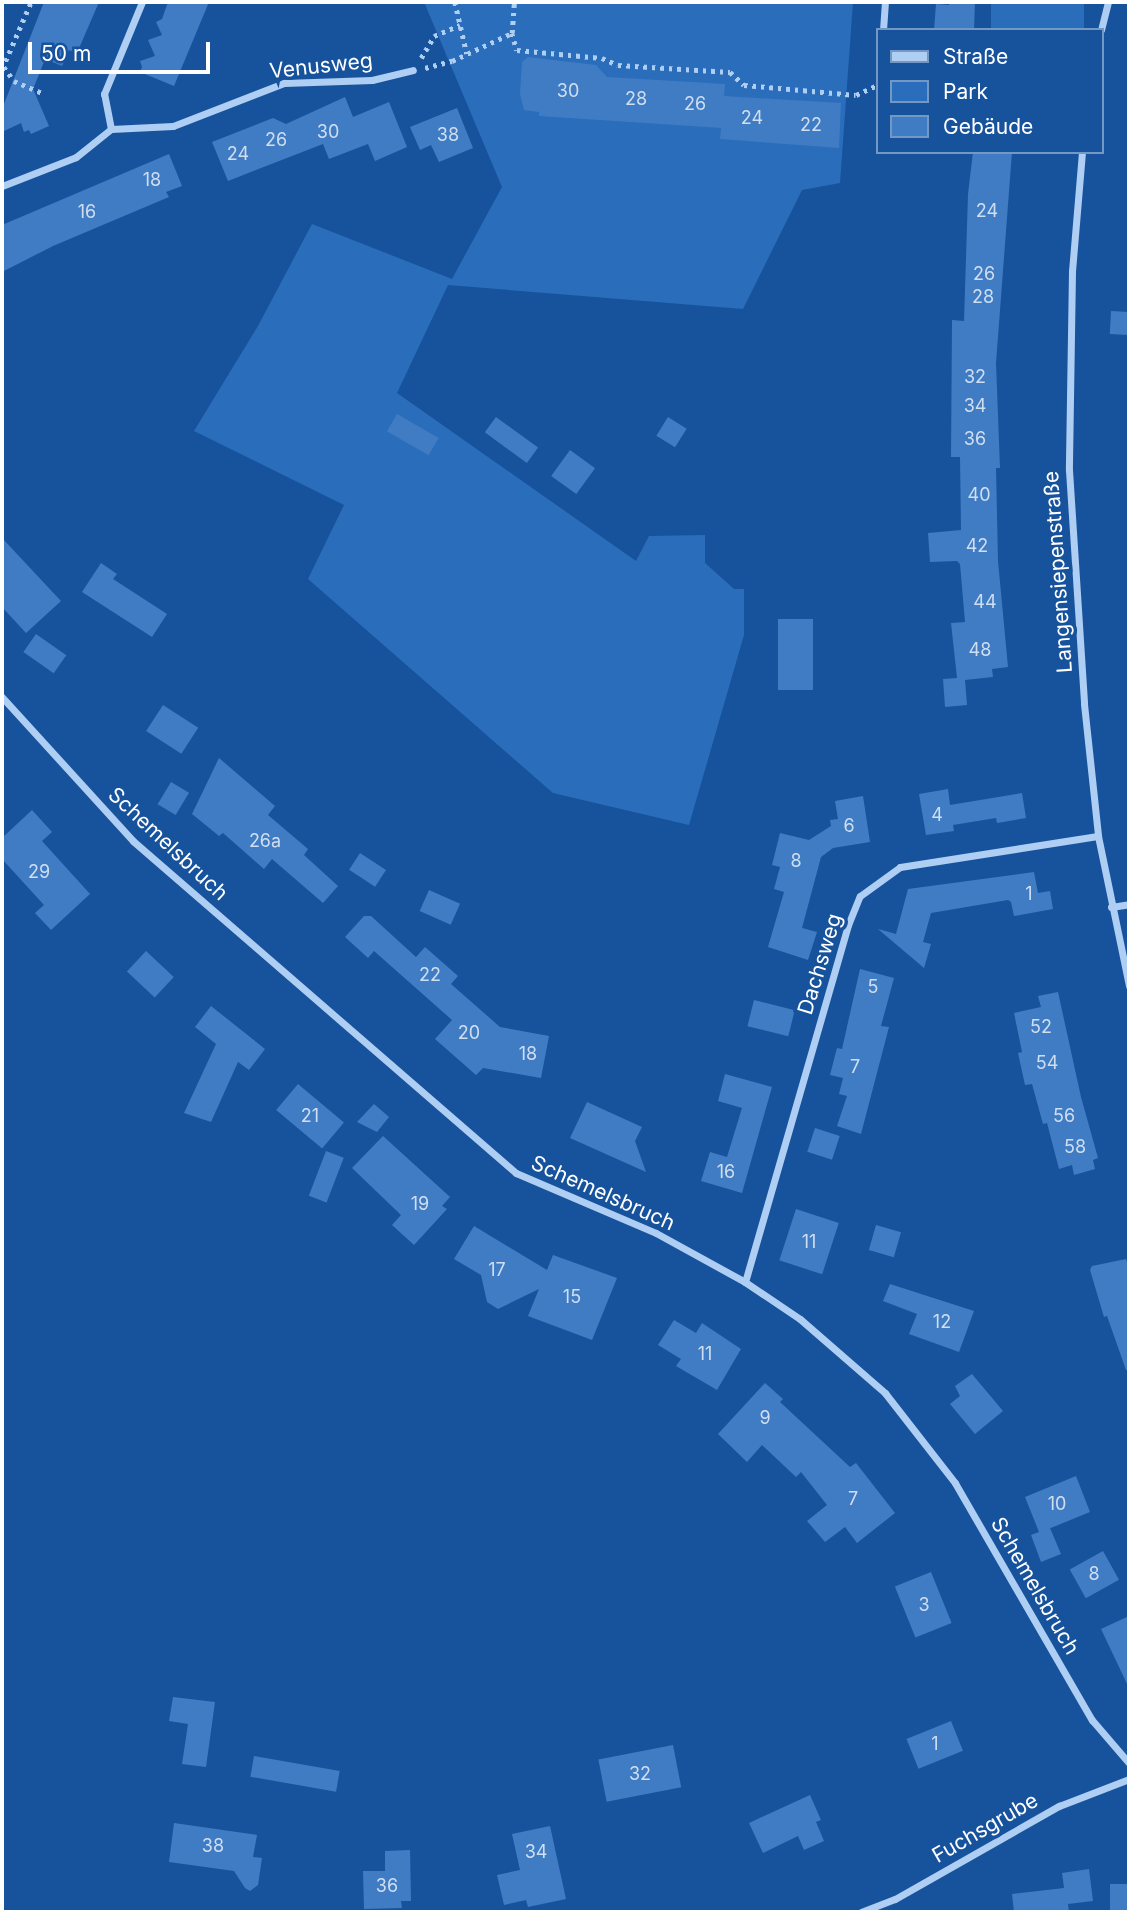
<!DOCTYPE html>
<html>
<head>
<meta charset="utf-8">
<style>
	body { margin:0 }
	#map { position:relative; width:1131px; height:1914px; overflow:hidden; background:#17539d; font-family:Inter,sans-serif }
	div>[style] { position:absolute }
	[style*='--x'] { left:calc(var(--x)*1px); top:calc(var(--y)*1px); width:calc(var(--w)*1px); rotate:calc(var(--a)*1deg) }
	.green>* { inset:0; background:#2a6dbb; transform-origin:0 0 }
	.building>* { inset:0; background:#407cc4; transform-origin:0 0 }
	.path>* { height:4.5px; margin-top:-2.25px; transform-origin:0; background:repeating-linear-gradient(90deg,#afcef3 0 3.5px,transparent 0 8.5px) }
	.street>* { height:7px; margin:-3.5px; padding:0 3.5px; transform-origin:3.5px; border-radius:3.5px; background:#afcef3 }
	span { translate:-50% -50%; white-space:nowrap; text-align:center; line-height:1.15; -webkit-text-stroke:7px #17539d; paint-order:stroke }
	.number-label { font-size:18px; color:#cfdef0 }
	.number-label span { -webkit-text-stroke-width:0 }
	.street-label { font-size:21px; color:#fff }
	.frame { position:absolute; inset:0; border:4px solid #fff; pointer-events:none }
	.legend { position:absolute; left:876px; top:28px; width:228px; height:126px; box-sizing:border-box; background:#17539d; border:2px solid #7498c4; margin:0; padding:9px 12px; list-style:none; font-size:21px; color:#fff }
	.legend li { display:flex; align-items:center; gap:14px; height:35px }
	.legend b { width:35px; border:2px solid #7498c4 }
	.scale { position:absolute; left:28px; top:42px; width:182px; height:32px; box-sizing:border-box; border:4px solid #fff; border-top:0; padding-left:9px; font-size:21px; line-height:24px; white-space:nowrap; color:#fff; -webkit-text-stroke:5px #17539d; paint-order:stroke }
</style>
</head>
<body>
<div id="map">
	<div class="green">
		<i style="clip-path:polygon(424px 2px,853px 2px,840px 183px,802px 190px,743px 309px,448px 285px,397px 393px,636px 561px,649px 536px,705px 535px,705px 563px,734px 589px,744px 589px,744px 635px,689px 825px,553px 793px,308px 579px,344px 505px,194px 431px,258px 326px,312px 224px,452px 279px,502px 187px)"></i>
		<i style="left:991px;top:2px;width:93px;height:28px"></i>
	</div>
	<div class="building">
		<i style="clip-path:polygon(44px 2px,99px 2px,77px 53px,69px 50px,62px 66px,45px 59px,38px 77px,33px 89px,49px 126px,31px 134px,29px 130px,24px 132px,21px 123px,2px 132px,2px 109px)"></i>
		<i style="clip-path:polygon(168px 2px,209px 2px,174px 86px,140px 72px,142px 67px,140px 61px,155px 56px,148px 40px,162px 35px,156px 22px,162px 19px)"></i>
		<i style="clip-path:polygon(949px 2px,975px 2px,974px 30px,934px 30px,936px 4px,949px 5px)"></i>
		<i style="clip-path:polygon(528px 57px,596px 65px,607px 77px,725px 84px,724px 96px,841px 103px,839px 148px,720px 139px,721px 128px,539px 116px,539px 112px,524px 110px,520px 94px,522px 62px)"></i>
		<i style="clip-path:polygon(345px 97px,353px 117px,389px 102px,407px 147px,375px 161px,368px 144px,329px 159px,323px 144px,228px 181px,212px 142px,273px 118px,286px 124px)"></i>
		<i style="clip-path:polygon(457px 108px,473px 148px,439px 162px,431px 145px,420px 150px,410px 127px)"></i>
		<i style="clip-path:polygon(973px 152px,1012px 152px,996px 363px,1000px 468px,996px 468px,998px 561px,1008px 667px,992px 669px,993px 677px,965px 680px,967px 705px,945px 707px,943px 679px,957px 678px,951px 623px,965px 622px,960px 564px,957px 561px,930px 562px,928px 533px,961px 530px,960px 457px,951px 457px,952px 320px,964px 321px,968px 194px)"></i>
		<i style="clip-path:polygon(169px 154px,182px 186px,166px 192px,169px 197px,53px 246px,2px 272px,2px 225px)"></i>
		<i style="left:1111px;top:311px;width:18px;height:23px;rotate:3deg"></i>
		<i style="left:397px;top:414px;width:48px;height:20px;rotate:30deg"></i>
		<i style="left:496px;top:417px;width:52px;height:19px;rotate:36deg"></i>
		<i style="left:668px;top:417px;width:22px;height:22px;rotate:32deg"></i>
		<i style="left:570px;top:450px;width:31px;height:32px;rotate:36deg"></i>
		<i style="clip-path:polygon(2px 538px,61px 601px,26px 633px,2px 607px)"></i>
		<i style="clip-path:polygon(101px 563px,117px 574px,113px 579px,167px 614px,152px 637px,82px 592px)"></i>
		<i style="left:778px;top:619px;width:35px;height:71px"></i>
		<i style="left:36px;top:634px;width:37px;height:22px;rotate:35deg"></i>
		<i style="left:163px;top:705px;width:42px;height:31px;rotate:33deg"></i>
		<i style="clip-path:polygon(219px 758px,275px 806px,268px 815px,308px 849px,304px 855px,338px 886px,323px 903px,272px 859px,264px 869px,223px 833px,219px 836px,192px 814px)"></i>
		<i style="left:171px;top:782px;width:21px;height:26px;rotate:31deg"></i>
		<i style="clip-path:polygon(948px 789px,950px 805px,1022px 793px,1026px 818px,997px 823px,996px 818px,953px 825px,954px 831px,926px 835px,919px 794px)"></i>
		<i style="clip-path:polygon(863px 796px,870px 842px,833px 848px,821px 857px,802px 928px,817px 932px,808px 960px,768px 947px,784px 892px,774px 889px,780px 867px,772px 865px,780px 833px,809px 840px,831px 826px,830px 820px,838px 819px,835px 801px)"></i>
		<i style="clip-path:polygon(32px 810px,52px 832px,42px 841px,90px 894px,51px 930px,35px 913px,44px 905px,2px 859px,2px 838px)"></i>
		<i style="left:360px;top:853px;width:31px;height:20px;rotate:33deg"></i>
		<i style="clip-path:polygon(1034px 872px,1038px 893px,1050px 891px,1053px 909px,1014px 916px,1011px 902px,1008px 900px,931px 913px,923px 942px,931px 944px,924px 968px,878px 929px,896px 934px,908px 889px)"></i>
		<i style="left:429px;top:890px;width:34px;height:23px;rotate:24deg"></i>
		<i style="clip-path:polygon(364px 916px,371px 916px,416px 957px,425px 947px,458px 976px,451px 984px,500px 1027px,549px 1036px,541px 1078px,483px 1068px,476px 1075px,435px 1039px,452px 1020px,374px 951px,368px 958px,345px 937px)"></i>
		<i style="left:146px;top:951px;width:38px;height:28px;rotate:43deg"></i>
		<i style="clip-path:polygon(860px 969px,894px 978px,881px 1026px,889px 1027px,861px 1134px,837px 1126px,847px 1096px,839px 1094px,843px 1078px,830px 1075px,837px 1048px,842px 1049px)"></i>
		<i style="clip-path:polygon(1058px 992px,1081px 1097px,1098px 1158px,1093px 1160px,1095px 1169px,1074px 1175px,1072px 1165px,1059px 1169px,1047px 1123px,1043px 1124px,1032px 1084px,1025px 1085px,1018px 1053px,1022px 1052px,1014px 1013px,1041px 1007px,1038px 996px)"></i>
		<i style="left:754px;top:1000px;width:42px;height:27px;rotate:14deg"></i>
		<i style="clip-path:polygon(211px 1006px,265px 1049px,249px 1070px,238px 1062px,211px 1122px,184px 1113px,216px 1044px,195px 1027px)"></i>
		<i style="clip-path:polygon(725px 1074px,772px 1087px,742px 1193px,701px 1181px,710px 1152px,727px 1157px,742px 1108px,718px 1101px)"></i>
		<i style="left:298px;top:1084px;width:60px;height:34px;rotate:40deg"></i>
		<i style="clip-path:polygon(587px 1102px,642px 1127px,635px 1141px,646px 1172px,570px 1138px)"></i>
		<i style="clip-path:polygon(374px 1104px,389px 1117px,377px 1132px,357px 1122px)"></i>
		<i style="left:815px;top:1128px;width:26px;height:25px;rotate:18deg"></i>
		<i style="clip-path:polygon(383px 1136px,450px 1197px,442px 1206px,447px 1209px,414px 1245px,392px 1225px,401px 1215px,352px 1168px)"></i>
		<i style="left:326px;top:1151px;width:19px;height:48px;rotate:21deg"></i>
		<i style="left:796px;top:1209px;width:45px;height:54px;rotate:18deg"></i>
		<i style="left:876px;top:1225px;width:26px;height:26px;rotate:16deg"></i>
		<i style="clip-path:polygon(474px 1226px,547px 1270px,553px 1255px,617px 1278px,592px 1340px,528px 1316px,539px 1289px,498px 1309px,487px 1302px,481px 1275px,454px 1259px)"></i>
		<i style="clip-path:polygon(1126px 1259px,1129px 1270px,1129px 1370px,1126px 1370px,1107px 1316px,1104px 1317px,1090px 1270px,1092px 1266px)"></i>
		<i style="clip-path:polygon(890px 1284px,974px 1311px,959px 1352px,909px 1334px,917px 1314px,883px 1301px)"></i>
		<i style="clip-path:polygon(674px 1320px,696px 1333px,702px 1323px,741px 1349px,717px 1390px,676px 1366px,681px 1359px,658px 1345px)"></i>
		<i style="clip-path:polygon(972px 1374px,1003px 1411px,975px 1434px,950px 1404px,960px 1396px,955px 1386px)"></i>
		<i style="clip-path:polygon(765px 1383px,783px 1399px,780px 1402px,850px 1467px,856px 1463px,895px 1513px,857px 1543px,845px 1527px,825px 1542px,807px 1521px,827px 1505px,801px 1472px,796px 1477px,762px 1445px,747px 1462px,718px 1434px)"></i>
		<i style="clip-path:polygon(1076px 1476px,1090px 1512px,1041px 1532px,1050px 1528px,1061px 1554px,1041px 1562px,1031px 1535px,1039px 1532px,1025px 1497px)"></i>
		<i style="left:1103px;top:1551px;width:33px;height:38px;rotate:61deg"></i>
		<i style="left:931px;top:1572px;width:55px;height:39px;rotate:68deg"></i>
		<i style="clip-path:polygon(1129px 1616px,1129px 1688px,1101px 1629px)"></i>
		<i style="clip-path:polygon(173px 1697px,215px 1702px,206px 1767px,182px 1764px,188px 1724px,169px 1721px)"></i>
		<i style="left:951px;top:1721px;width:32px;height:48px;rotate:68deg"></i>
		<i style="left:673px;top:1745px;width:43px;height:76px;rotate:79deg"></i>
		<i style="left:254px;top:1756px;width:87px;height:21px;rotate:10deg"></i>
		<i style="clip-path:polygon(810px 1795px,821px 1820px,816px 1822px,824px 1841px,804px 1850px,798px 1836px,763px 1853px,749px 1823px)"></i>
		<i style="clip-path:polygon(174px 1823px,257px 1835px,253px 1857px,262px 1858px,258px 1885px,250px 1891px,245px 1888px,234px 1871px,169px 1862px)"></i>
		<i style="clip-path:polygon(550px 1826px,566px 1899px,528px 1907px,526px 1900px,504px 1905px,497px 1875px,520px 1870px,512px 1834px)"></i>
		<i style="clip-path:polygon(410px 1850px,411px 1901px,401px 1901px,402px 1908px,364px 1909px,363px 1871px,385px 1871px,385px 1851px)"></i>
		<i style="clip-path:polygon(1089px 1869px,1093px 1901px,1068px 1904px,1069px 1912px,1014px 1912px,1012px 1894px,1064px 1888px,1062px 1873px)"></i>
		<i style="left:1129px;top:1884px;width:28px;height:19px;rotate:90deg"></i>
	</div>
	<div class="path">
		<i style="--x:455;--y:2;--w:53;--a:77"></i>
		<i style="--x:512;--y:33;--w:18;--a:74"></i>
		<i style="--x:517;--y:50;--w:85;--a:5.4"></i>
		<i style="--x:602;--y:58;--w:17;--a:24"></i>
		<i style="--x:618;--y:65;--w:112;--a:3.6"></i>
		<i style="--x:730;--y:72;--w:19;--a:43"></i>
		<i style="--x:744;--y:85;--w:112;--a:5.1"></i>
		<i style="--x:856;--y:95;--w:23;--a:-25"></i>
		<i style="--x:421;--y:58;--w:26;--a:-59"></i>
		<i style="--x:434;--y:36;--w:28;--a:-23"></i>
		<i style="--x:4;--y:67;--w:17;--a:54"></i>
		<i style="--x:14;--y:81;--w:30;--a:23"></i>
		<i style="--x:425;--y:68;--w:28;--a:-15"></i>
		<i style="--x:452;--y:61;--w:66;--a:-25"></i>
		<i style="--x:512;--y:33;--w:31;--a:-86"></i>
		<i style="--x:2;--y:69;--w:73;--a:-66.6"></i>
	</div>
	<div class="street">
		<i style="--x:883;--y:30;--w:28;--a:-86"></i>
		<i style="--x:1101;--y:30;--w:29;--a:-76"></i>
		<i style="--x:111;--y:129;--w:36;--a:-101"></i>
		<i style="--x:104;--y:94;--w:100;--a:-67.6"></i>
		<i style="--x:1082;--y:152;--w:119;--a:94.8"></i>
		<i style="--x:1072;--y:271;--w:199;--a:90.9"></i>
		<i style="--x:1069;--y:470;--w:234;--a:86.3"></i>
		<i style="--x:1084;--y:704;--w:133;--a:83.9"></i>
		<i style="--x:1098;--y:836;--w:153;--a:78.3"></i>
		<i style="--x:2;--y:186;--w:79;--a:-21.4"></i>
		<i style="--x:76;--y:157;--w:45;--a:-38.7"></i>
		<i style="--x:111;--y:129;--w:62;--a:-2.8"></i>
		<i style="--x:173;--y:126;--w:119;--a:-21.2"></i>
		<i style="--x:284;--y:83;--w:88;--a:-2"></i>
		<i style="--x:372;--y:80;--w:42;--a:-13.7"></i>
		<i style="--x:2;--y:697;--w:195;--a:47.7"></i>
		<i style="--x:133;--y:841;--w:507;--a:40.92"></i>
		<i style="--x:516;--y:1173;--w:152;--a:23.2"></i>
		<i style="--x:656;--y:1233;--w:102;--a:28.8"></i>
		<i style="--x:745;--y:1282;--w:66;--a:33.9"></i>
		<i style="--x:800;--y:1319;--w:113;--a:41"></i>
		<i style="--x:885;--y:1393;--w:114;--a:52.1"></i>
		<i style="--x:955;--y:1483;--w:274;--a:60"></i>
		<i style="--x:1092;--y:1720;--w:57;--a:49.3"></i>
		<i style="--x:1111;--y:907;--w:18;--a:-9"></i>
		<i style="--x:745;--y:1282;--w:372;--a:-73.9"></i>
		<i style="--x:848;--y:925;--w:31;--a:-68"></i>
		<i style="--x:860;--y:896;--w:49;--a:-35.9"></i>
		<i style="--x:900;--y:867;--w:200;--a:-8.9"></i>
		<i style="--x:861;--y:1912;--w:36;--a:-21"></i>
		<i style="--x:895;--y:1899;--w:189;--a:-29.6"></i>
		<i style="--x:1059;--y:1806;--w:75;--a:-21.1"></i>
	</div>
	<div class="number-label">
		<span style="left:568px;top:91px">30</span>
		<span style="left:636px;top:99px">28</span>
		<span style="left:695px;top:104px">26</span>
		<span style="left:752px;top:118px">24</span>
		<span style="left:811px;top:125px">22</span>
		<span style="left:328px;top:132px">30</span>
		<span style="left:448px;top:135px">38</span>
		<span style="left:276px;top:140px">26</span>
		<span style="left:238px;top:154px">24</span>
		<span style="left:152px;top:180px">18</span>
		<span style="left:987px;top:211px">24</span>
		<span style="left:87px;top:212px">16</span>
		<span style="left:984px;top:274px">26</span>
		<span style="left:983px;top:297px">28</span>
		<span style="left:975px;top:377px">32</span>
		<span style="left:975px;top:406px">34</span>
		<span style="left:975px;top:439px">36</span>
		<span style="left:979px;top:495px">40</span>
		<span style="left:977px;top:546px">42</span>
		<span style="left:985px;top:602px">44</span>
		<span style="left:980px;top:650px">48</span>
		<span style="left:937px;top:815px">4</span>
		<span style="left:849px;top:826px">6</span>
		<span style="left:265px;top:841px">26a</span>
		<span style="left:796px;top:861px">8</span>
		<span style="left:39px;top:872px">29</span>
		<span style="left:1029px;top:894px">1</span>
		<span style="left:430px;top:975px">22</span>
		<span style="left:873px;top:987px">5</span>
		<span style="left:1041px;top:1027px">52</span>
		<span style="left:469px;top:1033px">20</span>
		<span style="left:528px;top:1054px">18</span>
		<span style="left:1047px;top:1063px">54</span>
		<span style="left:855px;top:1067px">7</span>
		<span style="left:310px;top:1116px">21</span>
		<span style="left:1064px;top:1116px">56</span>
		<span style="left:1075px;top:1147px">58</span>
		<span style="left:726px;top:1172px">16</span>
		<span style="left:420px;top:1204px">19</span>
		<span style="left:809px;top:1242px">11</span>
		<span style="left:497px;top:1270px">17</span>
		<span style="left:572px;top:1297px">15</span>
		<span style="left:942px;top:1322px">12</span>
		<span style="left:705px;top:1354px">11</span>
		<span style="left:765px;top:1418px">9</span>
		<span style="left:853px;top:1499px">7</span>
		<span style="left:1057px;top:1504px">10</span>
		<span style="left:1094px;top:1574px">8</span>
		<span style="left:924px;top:1605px">3</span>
		<span style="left:935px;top:1744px">1</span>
		<span style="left:640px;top:1774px">32</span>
		<span style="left:213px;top:1846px">38</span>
		<span style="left:536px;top:1852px">34</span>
		<span style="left:387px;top:1886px">36</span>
	</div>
	<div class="street-label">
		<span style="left:321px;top:66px;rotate:-6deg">Venusweg</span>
		<span style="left:1058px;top:572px;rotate:-94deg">Langensiepenstraße</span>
		<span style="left:168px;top:844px;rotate:43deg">Schemelsbruch</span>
		<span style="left:820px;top:964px;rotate:-73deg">Dachsweg</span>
		<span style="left:603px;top:1193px;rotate:24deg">Schemelsbruch</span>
		<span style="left:1035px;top:1586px;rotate:60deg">Schemelsbruch</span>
		<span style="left:985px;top:1828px;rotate:-30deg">Fuchsgrube</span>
	</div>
	<div class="frame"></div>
	<ul class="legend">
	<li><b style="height:9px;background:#afcef3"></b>Straße</li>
	<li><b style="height:19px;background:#2a6dbb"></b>Park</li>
	<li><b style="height:19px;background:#407cc4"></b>Gebäude</li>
	</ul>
	<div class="scale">50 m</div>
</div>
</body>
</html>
